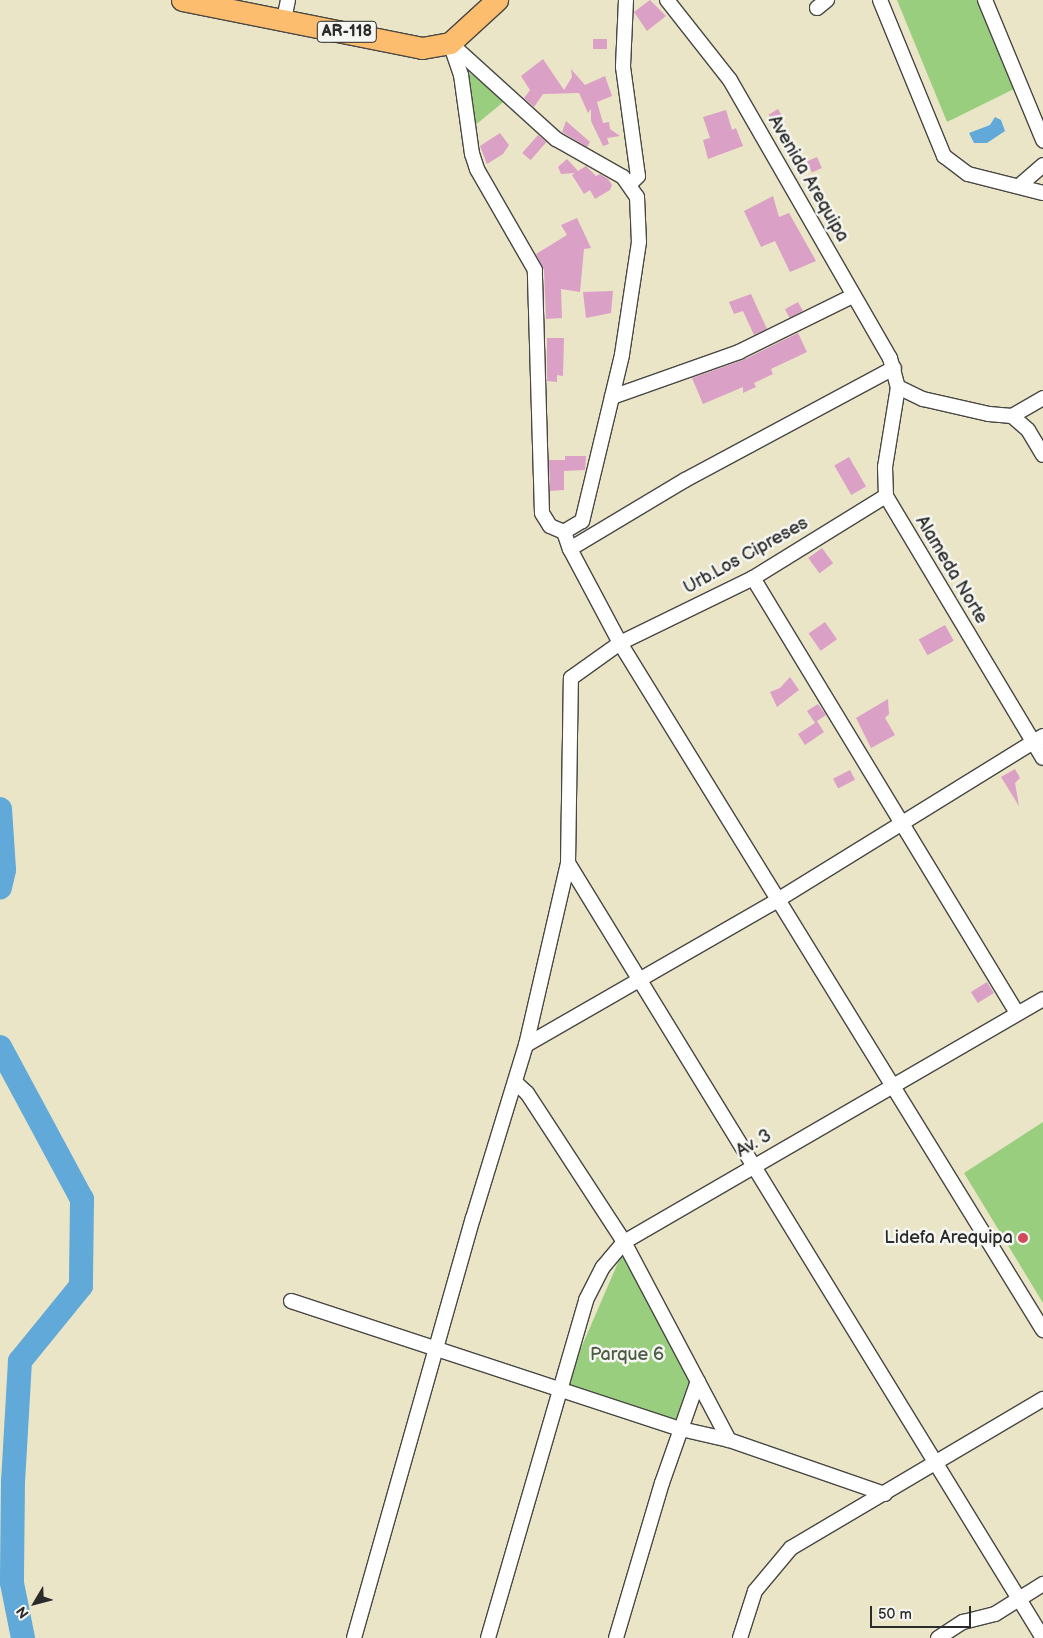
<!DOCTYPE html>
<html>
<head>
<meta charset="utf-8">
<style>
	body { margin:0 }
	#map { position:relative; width:1043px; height:1638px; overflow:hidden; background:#ebe5c8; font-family:"Balsamiq Sans",sans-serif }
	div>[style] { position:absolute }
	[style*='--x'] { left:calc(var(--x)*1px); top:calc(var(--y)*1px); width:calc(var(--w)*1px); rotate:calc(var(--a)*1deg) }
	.green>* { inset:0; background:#99ce7f }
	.water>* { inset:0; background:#61a9d8 }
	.river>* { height:24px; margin:-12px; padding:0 12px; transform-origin:12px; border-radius:12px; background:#61a9d8 }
	.building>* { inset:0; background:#daa0c5; transform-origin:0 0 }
	.roads { filter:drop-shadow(1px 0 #484743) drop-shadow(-1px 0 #484743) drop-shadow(0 1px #484743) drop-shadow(0 -1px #484743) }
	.minor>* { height:14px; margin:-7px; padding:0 7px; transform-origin:7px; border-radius:7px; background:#fff }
	.primary>* { height:21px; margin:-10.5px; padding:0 10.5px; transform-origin:10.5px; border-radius:10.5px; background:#fcbd6f }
	.dots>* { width:14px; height:14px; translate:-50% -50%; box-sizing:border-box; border:2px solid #f6f6f2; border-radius:50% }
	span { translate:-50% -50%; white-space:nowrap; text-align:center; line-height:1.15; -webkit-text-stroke:5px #f6f6f2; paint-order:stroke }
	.shield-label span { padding:1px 4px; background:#f6f6f2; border:1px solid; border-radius:4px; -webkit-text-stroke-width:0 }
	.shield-label { font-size:16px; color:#2b2b2b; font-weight:700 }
	.street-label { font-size:18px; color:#2b2b2b }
	.poi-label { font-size:18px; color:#2b2b2b }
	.right { translate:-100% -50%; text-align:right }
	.park-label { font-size:18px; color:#4c5c44 }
	.north { position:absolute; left:10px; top:1578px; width:50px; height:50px; -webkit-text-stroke:4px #f6f6f2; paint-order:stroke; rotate:233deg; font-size:14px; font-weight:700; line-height:20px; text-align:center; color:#2b2b2b }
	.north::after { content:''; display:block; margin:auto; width:18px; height:22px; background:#2b2b2b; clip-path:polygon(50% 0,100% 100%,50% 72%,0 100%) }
	.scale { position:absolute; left:870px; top:1606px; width:101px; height:22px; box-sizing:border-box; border:2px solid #2b2b2b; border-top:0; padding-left:6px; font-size:15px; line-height:18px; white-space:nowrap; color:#2b2b2b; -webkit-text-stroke:4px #f6f6f2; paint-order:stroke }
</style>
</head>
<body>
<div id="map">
	<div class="green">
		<i style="clip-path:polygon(897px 0,977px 0,1014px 89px,947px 122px)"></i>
		<i style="clip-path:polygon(468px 72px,507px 99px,473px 127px)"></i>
		<i style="clip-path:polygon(1043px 1122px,1043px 1303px,964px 1173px)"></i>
		<i style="clip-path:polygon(623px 1251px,690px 1379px,681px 1429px,678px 1420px,566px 1383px)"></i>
	</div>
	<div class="water">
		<i style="clip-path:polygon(995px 117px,1001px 120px,1005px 131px,987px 143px,974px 143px,969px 133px,990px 125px)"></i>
	</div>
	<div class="river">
		<i style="--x:0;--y:809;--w:61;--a:86.2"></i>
		<i style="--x:4;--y:870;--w:18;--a:103"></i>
		<i style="--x:0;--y:1047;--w:173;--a:61.7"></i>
		<i style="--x:82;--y:1199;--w:87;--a:90.7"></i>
		<i style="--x:81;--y:1286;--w:97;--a:129.1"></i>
		<i style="--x:20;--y:1361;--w:120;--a:93.3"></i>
		<i style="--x:13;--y:1481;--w:102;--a:90.6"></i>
		<i style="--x:12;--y:1583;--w:56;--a:78.7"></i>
	</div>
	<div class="building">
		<i style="clip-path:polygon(650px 0,666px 16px,647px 31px,634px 12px)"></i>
		<i style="left:593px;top:39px;width:14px;height:10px"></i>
		<i style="clip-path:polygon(543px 59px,564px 90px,572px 77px,571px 69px,585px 85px,605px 76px,612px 96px,597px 102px,603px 123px,609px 122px,610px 129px,620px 136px,607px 138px,609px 144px,603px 146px,591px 121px,591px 109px,588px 113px,579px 93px,543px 94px,534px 107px,524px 98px,530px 90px,521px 76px)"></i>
		<i style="left:778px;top:109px;width:12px;height:11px;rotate:59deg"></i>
		<i style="clip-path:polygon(726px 110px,732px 130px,736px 128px,743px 146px,708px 159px,703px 140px,710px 138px,703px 117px)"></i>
		<i style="clip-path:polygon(566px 121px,590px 142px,587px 147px,562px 132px)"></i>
		<i style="clip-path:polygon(500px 133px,509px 145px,503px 154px,487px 164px,480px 146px)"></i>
		<i style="left:538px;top:135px;width:11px;height:24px;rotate:41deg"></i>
		<i style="left:817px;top:157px;width:12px;height:11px;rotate:66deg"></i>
		<i style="clip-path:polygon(567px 159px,578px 171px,586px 166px,596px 176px,600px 174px,608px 179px,612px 185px,610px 190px,595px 199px,590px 190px,584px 194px,572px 175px,575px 173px,561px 174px,558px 167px)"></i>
		<i style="clip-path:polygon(773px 196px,779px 217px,789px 213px,816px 261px,790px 272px,775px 241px,761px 247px,744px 211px)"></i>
		<i style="clip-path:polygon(577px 218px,591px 248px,584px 249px,580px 292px,561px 289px,562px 318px,546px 319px,544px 270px,536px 254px,567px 235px,561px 225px)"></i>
		<i style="clip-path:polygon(613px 291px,611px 313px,586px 318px,583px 292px)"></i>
		<i style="clip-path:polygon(751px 294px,767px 329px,754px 335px,743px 311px,734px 314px,729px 302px)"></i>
		<i style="left:798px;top:302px;width:10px;height:15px;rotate:61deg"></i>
		<i style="clip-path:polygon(798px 333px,807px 352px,771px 369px,773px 374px,754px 383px,756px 387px,743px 393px,743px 387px,703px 404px,692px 378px,743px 360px)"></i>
		<i style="clip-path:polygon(547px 338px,564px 338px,563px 376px,557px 375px,557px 382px,547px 381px)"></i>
		<i style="clip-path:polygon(565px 456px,586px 456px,585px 470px,564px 471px,564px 490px,550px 491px,549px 460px,565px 460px)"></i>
		<i style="left:849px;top:457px;width:34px;height:17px;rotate:60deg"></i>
		<i style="left:822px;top:548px;width:19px;height:17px;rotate:54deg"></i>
		<i style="left:825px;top:622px;width:21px;height:20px;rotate:55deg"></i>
		<i style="left:945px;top:625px;width:18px;height:30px;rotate:61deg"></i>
		<i style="clip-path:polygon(790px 677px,799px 690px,777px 707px,770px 692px,780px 688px)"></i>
		<i style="clip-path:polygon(888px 699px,889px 714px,885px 718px,895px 735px,871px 748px,856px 718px)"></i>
		<i style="clip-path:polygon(818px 704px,826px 715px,817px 721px,824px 732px,805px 745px,798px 734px,815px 723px,807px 711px)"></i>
		<i style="clip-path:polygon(1015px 769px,1020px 778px,1015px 783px,1019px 806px,1001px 777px)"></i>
		<i style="left:850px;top:770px;width:11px;height:19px;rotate:63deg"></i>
		<i style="left:987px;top:982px;width:13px;height:19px;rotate:58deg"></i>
	</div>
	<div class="roads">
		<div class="minor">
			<i style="--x:626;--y:0;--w:67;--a:92.6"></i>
			<i style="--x:623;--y:67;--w:110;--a:82.2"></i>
			<i style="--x:638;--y:176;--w:11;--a:135"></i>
			<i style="--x:667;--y:0;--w:102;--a:51.8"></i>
			<i style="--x:730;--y:80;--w:321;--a:60.1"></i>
			<i style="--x:890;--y:358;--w:30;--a:75"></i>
			<i style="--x:898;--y:387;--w:81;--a:99.2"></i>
			<i style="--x:885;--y:467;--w:29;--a:88"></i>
			<i style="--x:886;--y:496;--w:305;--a:59.1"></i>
			<i style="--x:880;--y:0;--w:169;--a:67.7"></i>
			<i style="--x:944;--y:156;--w:30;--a:37"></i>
			<i style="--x:968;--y:174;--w:77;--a:14.2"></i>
			<i style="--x:985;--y:0;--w:152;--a:67.5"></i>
			<i style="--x:817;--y:8;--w:13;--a:-39"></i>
			<i style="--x:284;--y:19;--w:19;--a:-78"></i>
			<i style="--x:450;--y:43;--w:143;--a:42.2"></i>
			<i style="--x:556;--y:139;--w:77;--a:29.6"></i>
			<i style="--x:623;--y:177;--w:24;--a:55"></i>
			<i style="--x:637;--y:197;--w:45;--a:87.5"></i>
			<i style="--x:639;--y:242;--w:114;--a:98.6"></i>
			<i style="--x:622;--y:355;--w:171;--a:103.5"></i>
			<i style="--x:582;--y:521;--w:21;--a:149"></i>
			<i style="--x:564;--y:532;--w:15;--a:-157"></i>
			<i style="--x:550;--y:526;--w:15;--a:-122"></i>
			<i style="--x:542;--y:513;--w:243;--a:-91.7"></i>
			<i style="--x:535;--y:270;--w:116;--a:-119.9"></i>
			<i style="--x:477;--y:169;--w:16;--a:-108"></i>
			<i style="--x:472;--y:154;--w:80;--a:-97.9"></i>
			<i style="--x:461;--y:75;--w:34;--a:-109"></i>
			<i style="--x:1019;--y:186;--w:32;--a:-41"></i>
			<i style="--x:898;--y:387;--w:28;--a:26"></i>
			<i style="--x:923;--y:399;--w:68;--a:12.8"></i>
			<i style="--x:989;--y:414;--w:23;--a:5"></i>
			<i style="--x:1012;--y:416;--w:21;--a:41"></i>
			<i style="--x:1028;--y:430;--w:29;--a:59"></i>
			<i style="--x:612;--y:397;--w:135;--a:-19.5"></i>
			<i style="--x:739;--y:352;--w:127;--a:-26.2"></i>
			<i style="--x:1012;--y:416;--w:36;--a:-30"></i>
			<i style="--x:564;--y:532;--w:18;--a:71"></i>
			<i style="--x:570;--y:549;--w:106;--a:62"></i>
			<i style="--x:620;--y:643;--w:807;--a:58.38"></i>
			<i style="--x:570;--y:549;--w:134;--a:-31"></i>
			<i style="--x:685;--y:480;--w:237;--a:-28.2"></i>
			<i style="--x:753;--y:578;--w:509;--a:58.75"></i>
			<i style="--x:568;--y:863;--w:909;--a:58.5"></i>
			<i style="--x:526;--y:1045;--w:289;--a:-29.9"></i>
			<i style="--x:776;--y:901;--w:314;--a:-31.7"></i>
			<i style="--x:515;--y:1082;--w:16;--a:43"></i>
			<i style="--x:527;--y:1093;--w:178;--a:56.9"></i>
			<i style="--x:624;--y:1242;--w:224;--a:62.1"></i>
			<i style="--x:291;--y:1301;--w:410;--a:18.2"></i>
			<i style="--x:681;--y:1429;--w:49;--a:12.9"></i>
			<i style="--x:729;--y:1440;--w:165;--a:19.1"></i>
			<i style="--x:354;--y:1638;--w:437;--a:-74.2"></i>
			<i style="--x:473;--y:1218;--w:181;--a:-73"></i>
			<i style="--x:526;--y:1045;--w:187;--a:-77"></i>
			<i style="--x:568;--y:863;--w:185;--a:-89.1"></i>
			<i style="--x:571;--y:678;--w:60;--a:-35.5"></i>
			<i style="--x:620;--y:643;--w:148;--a:-26"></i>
			<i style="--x:753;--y:578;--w:156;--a:-31.7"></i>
			<i style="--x:488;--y:1638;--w:352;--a:-73.8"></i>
			<i style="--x:586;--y:1300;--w:37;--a:-63"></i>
			<i style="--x:603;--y:1267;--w:33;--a:-50"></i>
			<i style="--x:624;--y:1242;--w:484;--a:-30.1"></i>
			<i style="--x:616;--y:1638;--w:162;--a:-73.5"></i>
			<i style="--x:662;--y:1483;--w:108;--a:-70.6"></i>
			<i style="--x:740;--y:1638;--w:49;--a:-72.3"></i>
			<i style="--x:755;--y:1591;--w:56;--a:-50.1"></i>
			<i style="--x:791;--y:1548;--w:293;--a:-30.6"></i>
			<i style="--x:938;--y:1638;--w:30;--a:-33"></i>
			<i style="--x:963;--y:1622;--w:33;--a:-14"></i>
			<i style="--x:995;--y:1614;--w:57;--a:-32"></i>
		</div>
		<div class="primary">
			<i style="--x:182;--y:0;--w:245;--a:11.3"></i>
			<i style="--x:422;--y:48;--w:28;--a:-10"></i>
			<i style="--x:450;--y:43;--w:64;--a:-42.5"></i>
		</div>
	</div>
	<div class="dots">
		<i style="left:1023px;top:1238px;background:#d1495b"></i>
	</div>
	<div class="shield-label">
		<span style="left:347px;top:32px">AR-118</span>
	</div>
	<div class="street-label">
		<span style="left:808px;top:179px;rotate:60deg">Avenida Arequipa</span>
		<span style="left:746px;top:556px;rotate:-29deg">Urb.Los Cipreses</span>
		<span style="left:951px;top:570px;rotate:59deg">Alameda Norte</span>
		<span style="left:754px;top:1144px;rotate:-30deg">Av. 3</span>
	</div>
	<div class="poi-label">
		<span class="right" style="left:1013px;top:1238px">Lidefa Arequipa</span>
	</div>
	<div class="park-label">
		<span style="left:627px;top:1355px">Parque 6</span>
	</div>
	<div class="north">N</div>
	<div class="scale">50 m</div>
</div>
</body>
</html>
